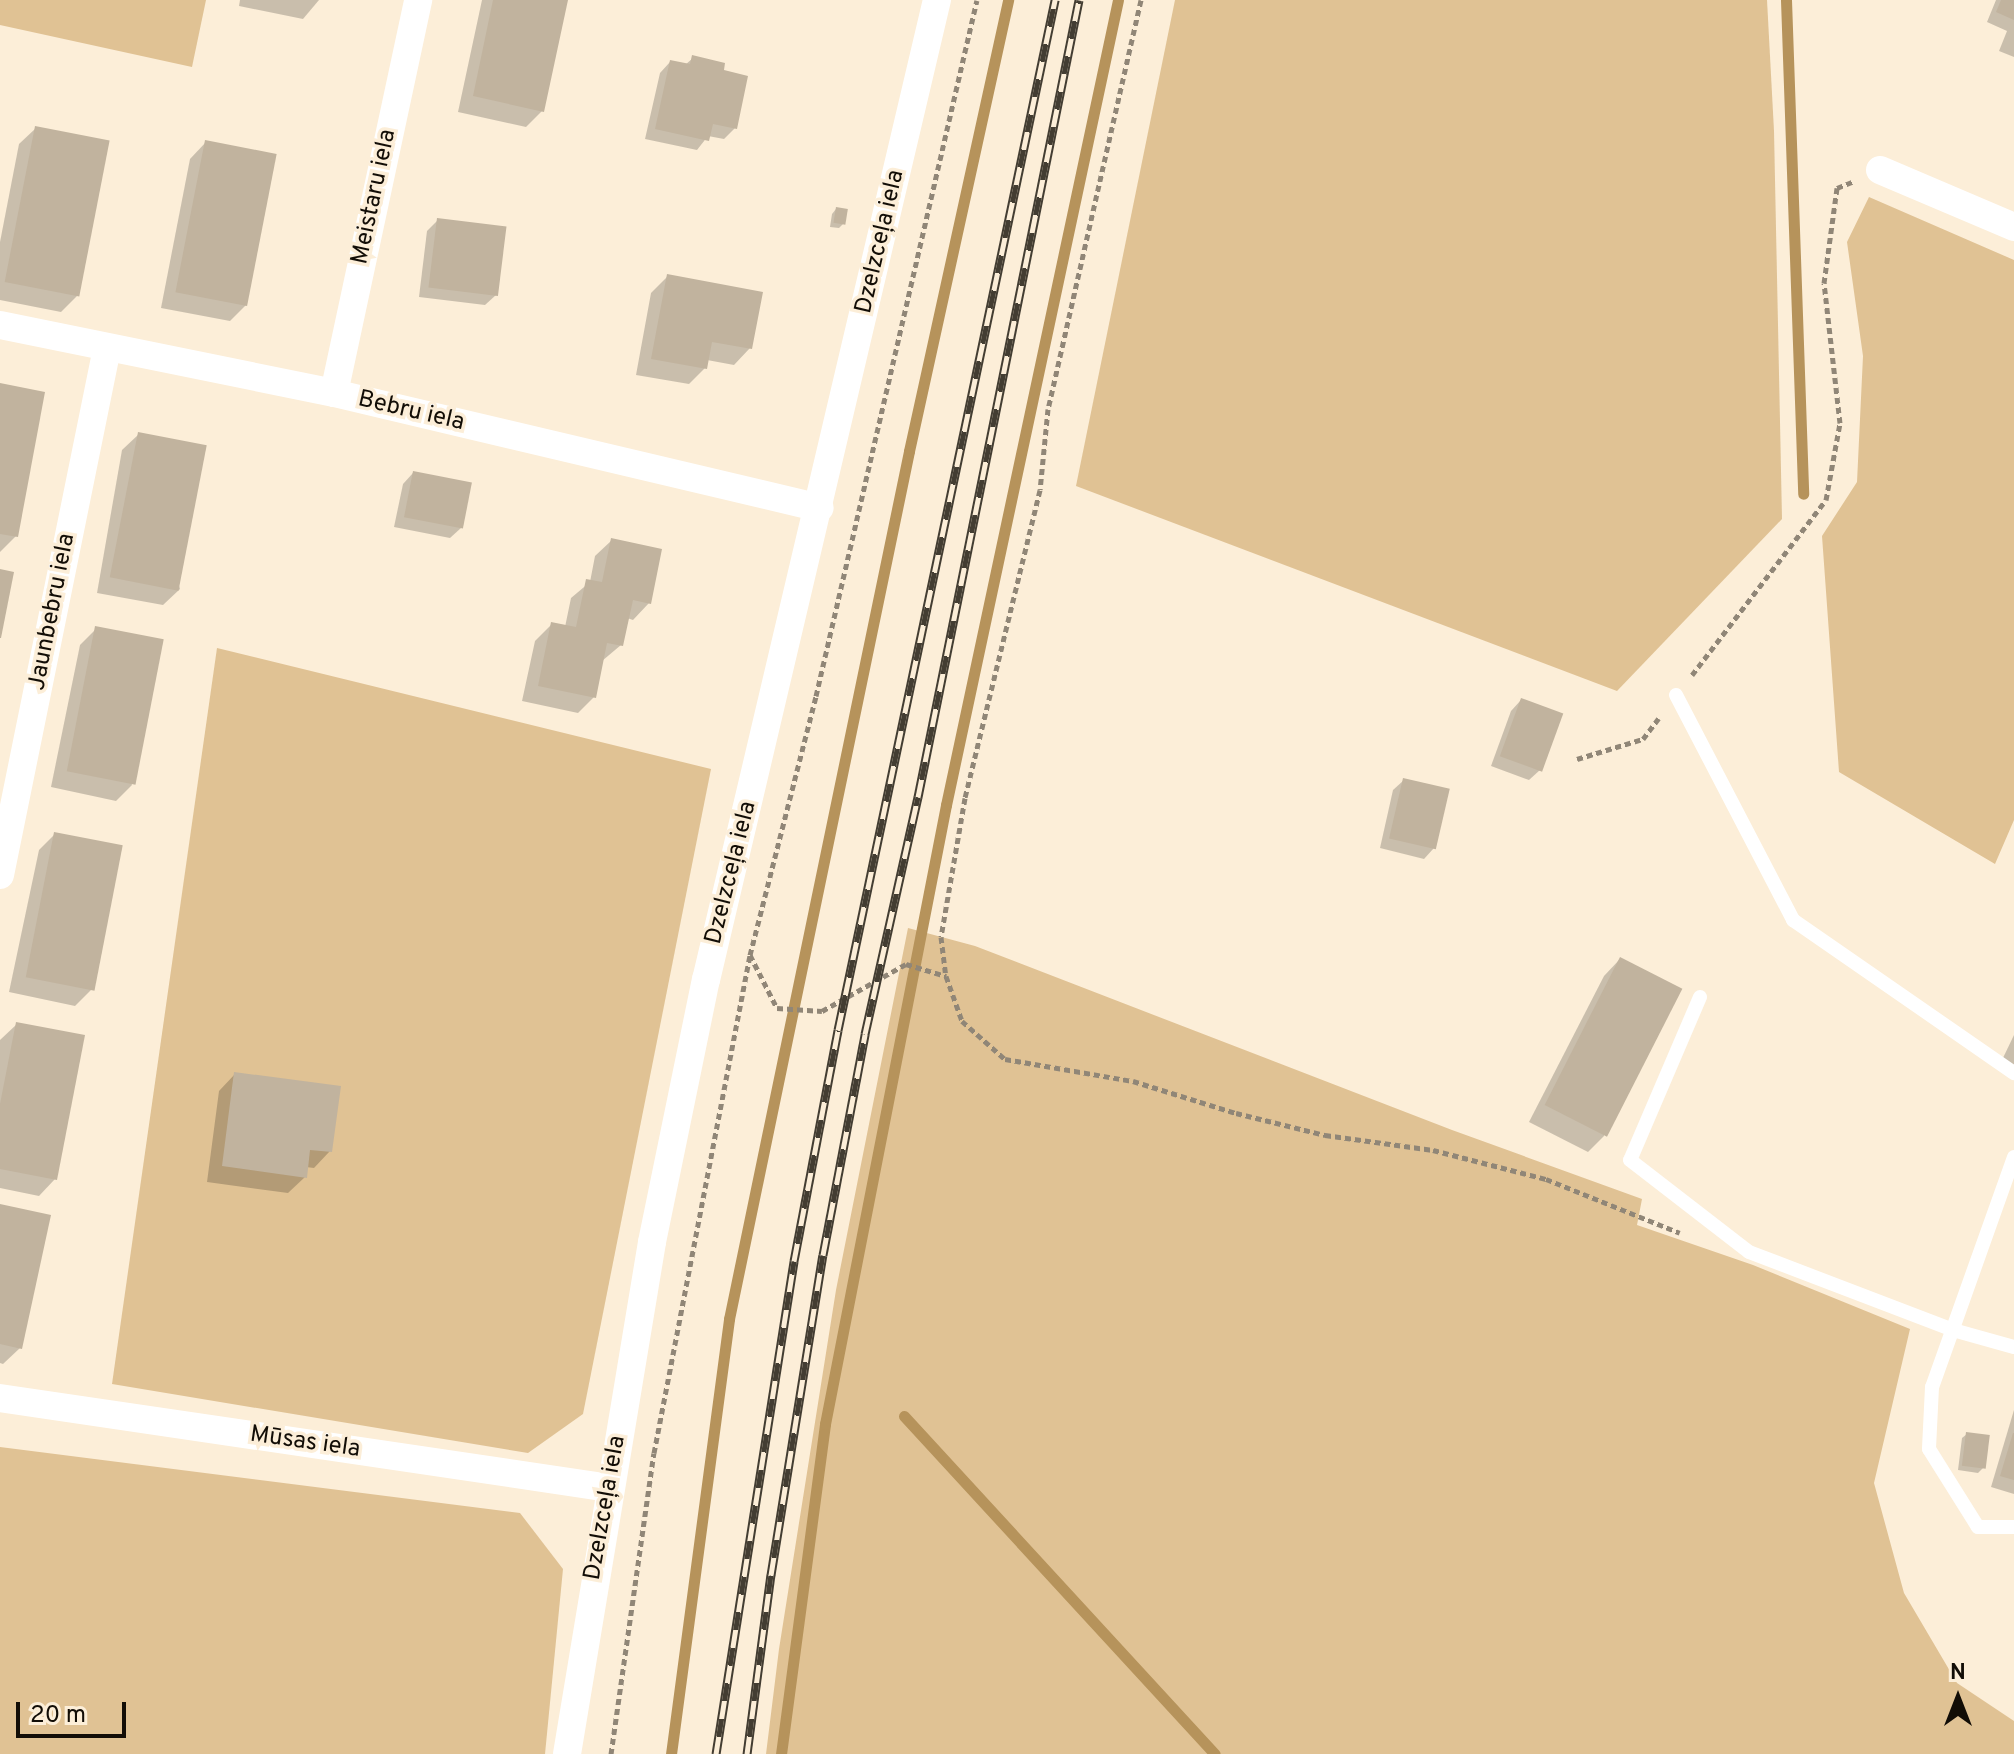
<!DOCTYPE html>
<html>
<head>
<meta charset="utf-8">
<style>
	body { margin:0 }
	#map { position:relative; width:2014px; height:1754px; overflow:hidden; background:#fceed8; font-family:Overpass,sans-serif }
	div>[style] { position:absolute }
	[style*='--x'] { left:calc(var(--x)*1px); top:calc(var(--y)*1px); width:calc(var(--w)*1px); rotate:calc(var(--a)*1deg) }
	.green>* { inset:0; background:#e0c294 }
	.shadow>* { inset:0; background:#0003 }
	.stream>* { height:11px; margin:-5.5px; padding:0 5.5px; transform-origin:5.5px; border-radius:5.5px; background:#b6935b }
	.building>* { inset:0; background:#c1b39e; transform-origin:0 0 }
	.path>* { height:5px; margin-top:-2.5px; transform-origin:0; background:repeating-linear-gradient(90deg,#908677 0 6px,transparent 0 10px) }
	.lane>* { height:14px; margin:-7px; padding:0 7px; transform-origin:7px; border-radius:7px; background:#fff }
	.street>* { height:28px; margin:-14px; padding:0 14px; transform-origin:14px; border-radius:14px; background:#fff }
	.rail>* { height:9px; margin-top:-4.5px; transform-origin:0; background:repeating-linear-gradient(90deg,#fceed8 0 18px,#433d32 0 36px); box-sizing:border-box; border-block:2px solid #433d32 }
	span { translate:-50% -50%; white-space:nowrap; text-align:center; line-height:1.15; -webkit-text-stroke:7px #fceed8; paint-order:stroke }
	.street-label { font-size:24px; color:#120d06 }
	.north { position:absolute; left:1918px; top:1658px; width:80px; height:80px; -webkit-text-stroke:6px #fceed8; paint-order:stroke; rotate:0deg; font-size:22px; font-weight:700; line-height:32px; text-align:center; color:#120d06 }
	.north::after { content:''; display:block; margin:auto; width:28px; height:36px; background:#120d06; clip-path:polygon(50% 0,100% 100%,50% 72%,0 100%) }
	.scale { position:absolute; left:16px; top:1702px; width:110px; height:36px; box-sizing:border-box; border:4px solid #120d06; border-top:0; padding-left:10px; font-size:24px; line-height:28px; white-space:nowrap; color:#120d06; -webkit-text-stroke:6px #fceed8; paint-order:stroke }
</style>
</head>
<body>
<div id="map">
	<div class="green">
		<i style="clip-path:polygon(0 0,206px 0,192px 67px,0 25px)"></i>
		<i style="clip-path:polygon(1175px 0,1767px 0,1774px 131px,1782px 519px,1617px 691px,1076px 486px)"></i>
		<i style="clip-path:polygon(1869px 197px,2014px 260px,2014px 820px,1995px 864px,1839px 772px,1822px 536px,1857px 482px,1863px 356px,1847px 242px)"></i>
		<i style="clip-path:polygon(217px 648px,711px 769px,583px 1414px,528px 1453px,112px 1384px)"></i>
		<i style="clip-path:polygon(908px 928px,975px 946px,1452px 1130px,1642px 1199px,1637px 1225px,1753px 1265px,1910px 1329px,1874px 1483px,1904px 1593px,1957px 1683px,2014px 1721px,2014px 1754px,766px 1754px,779px 1649px,836px 1290px)"></i>
		<i style="clip-path:polygon(0 1447px,520px 1513px,563px 1569px,545px 1754px,0 1754px)"></i>
	</div>
	<div class="shadow">
		<i style="clip-path:polygon(240px 0,319px 0,303px 19px,239px 6px)"></i>
		<i style="clip-path:polygon(482px 0,566px 0,542px 111px,526px 127px,458px 112px)"></i>
		<i style="clip-path:polygon(1996px 0,2014px 0,2014px 57px,1999px 51px,2007px 31px,1987px 22px)"></i>
		<i style="clip-path:polygon(693px 58px,721px 72px,735px 128px,724px 139px,708px 136px,697px 150px,645px 139px,660px 73px,670px 62px,685px 65px)"></i>
		<i style="clip-path:polygon(36px 128px,77px 296px,61px 312px,0 300px,0 242px,19px 144px)"></i>
		<i style="clip-path:polygon(206px 142px,246px 305px,230px 321px,161px 308px,190px 159px)"></i>
		<i style="clip-path:polygon(836px 209px,844px 223px,839px 228px,830px 227px,832px 214px)"></i>
		<i style="clip-path:polygon(438px 220px,496px 295px,485px 305px,419px 297px,427px 231px)"></i>
		<i style="clip-path:polygon(667px 277px,750px 348px,734px 365px,707px 360px,705px 368px,689px 384px,636px 375px,651px 293px)"></i>
		<i style="clip-path:polygon(0 385px,16px 536px,0 552px)"></i>
		<i style="clip-path:polygon(139px 434px,180px 589px,163px 605px,97px 593px,122px 450px)"></i>
		<i style="clip-path:polygon(413px 473px,461px 528px,450px 538px,394px 527px,403px 484px)"></i>
		<i style="clip-path:polygon(612px 540px,649px 603px,633px 620px,627px 618px,621px 645px,602px 661px,594px 697px,578px 713px,522px 701px,535px 641px,552px 624px,565px 627px,571px 598px,590px 582px,595px 556px)"></i>
		<i style="clip-path:polygon(96px 629px,132px 785px,116px 801px,51px 787px,80px 645px)"></i>
		<i style="clip-path:polygon(1521px 700px,1540px 770px,1529px 780px,1491px 766px,1511px 711px)"></i>
		<i style="clip-path:polygon(1404px 780px,1434px 848px,1424px 859px,1380px 848px,1393px 790px)"></i>
		<i style="clip-path:polygon(55px 834px,91px 990px,75px 1006px,9px 992px,39px 850px)"></i>
		<i style="clip-path:polygon(1620px 959px,1604px 1136px,1588px 1152px,1529px 1122px,1604px 976px)"></i>
		<i style="clip-path:polygon(17px 1024px,55px 1179px,39px 1196px,0 1188px,0 1040px)"></i>
		<i style="clip-path:polygon(2014px 1035px,2014px 1065px,2002px 1060px)"></i>
		<i style="clip-path:polygon(235px 1074px,330px 1151px,314px 1168px,306px 1167px,305px 1177px,288px 1193px,207px 1182px,219px 1091px)"></i>
		<i style="clip-path:polygon(0 1206px,20px 1348px,3px 1364px,0 1363px)"></i>
		<i style="clip-path:polygon(2014px 1410px,2014px 1494px,1991px 1487px)"></i>
		<i style="clip-path:polygon(1967px 1434px,1983px 1468px,1978px 1473px,1958px 1470px,1962px 1438px)"></i>
	</div>
	<div class="stream">
		<i style="--x:1786;--y:0;--w:494;--a:88"></i>
		<i style="--x:904;--y:1416;--w:459;--a:47.4"></i>
		<i style="--x:671;--y:1754;--w:439;--a:-82.4"></i>
		<i style="--x:729;--y:1319;--w:886;--a:-78.28"></i>
		<i style="--x:909;--y:451;--w:462;--a:-77.6"></i>
		<i style="--x:781;--y:1754;--w:333;--a:-82.4"></i>
		<i style="--x:825;--y:1424;--w:631;--a:-78.94"></i>
		<i style="--x:946;--y:805;--w:823;--a:-77.94"></i>
	</div>
	<div class="building">
		<i style="clip-path:polygon(493px 0,568px 0,544px 112px,473px 96px)"></i>
		<i style="clip-path:polygon(2001px 0,2014px 0,2014px 20px,1996px 12px)"></i>
		<i style="clip-path:polygon(692px 55px,725px 63px,724px 70px,748px 76px,737px 129px,713px 124px,709px 141px,655px 129px,670px 60px,690px 64px)"></i>
		<i style="left:35px;top:126px;width:76px;height:159px;rotate:11deg"></i>
		<i style="left:205px;top:140px;width:73px;height:155px;rotate:11deg"></i>
		<i style="left:836px;top:207px;width:12px;height:16px;rotate:9deg"></i>
		<i style="left:437px;top:218px;width:70px;height:70px;rotate:7deg"></i>
		<i style="clip-path:polygon(667px 274px,763px 292px,752px 349px,712px 342px,707px 369px,651px 359px)"></i>
		<i style="clip-path:polygon(0 383px,45px 392px,18px 537px,0 534px)"></i>
		<i style="left:138px;top:432px;width:70px;height:148px;rotate:11deg"></i>
		<i style="left:413px;top:471px;width:60px;height:47px;rotate:11deg"></i>
		<i style="clip-path:polygon(611px 538px,662px 549px,651px 604px,633px 600px,623px 646px,607px 643px,596px 698px,538px 686px,551px 622px,576px 627px,586px 579px,602px 582px)"></i>
		<i style="clip-path:polygon(0 569px,14px 572px,1px 638px,0 638px)"></i>
		<i style="left:95px;top:626px;width:70px;height:148px;rotate:11deg"></i>
		<i style="left:1521px;top:698px;width:45px;height:62px;rotate:20deg"></i>
		<i style="left:1403px;top:778px;width:48px;height:62px;rotate:13deg"></i>
		<i style="left:54px;top:832px;width:70px;height:148px;rotate:11deg"></i>
		<i style="left:1620px;top:957px;width:70px;height:166px;rotate:27deg"></i>
		<i style="clip-path:polygon(16px 1022px,85px 1035px,57px 1180px,0 1169px,0 1104px)"></i>
		<i style="clip-path:polygon(234px 1072px,341px 1086px,332px 1152px,310px 1150px,307px 1178px,222px 1166px)"></i>
		<i style="clip-path:polygon(0 1204px,51px 1215px,22px 1349px,0 1344px)"></i>
		<i style="left:1966px;top:1432px;width:24px;height:34px;rotate:7deg"></i>
		<i style="clip-path:polygon(2013px 1433px,2014px 1433px,2014px 1480px,2000px 1476px)"></i>
	</div>
	<div class="path">
		<i style="--x:1141;--y:0;--w:419;--a:102.8"></i>
		<i style="--x:1048;--y:409;--w:81;--a:95.6"></i>
		<i style="--x:1040;--y:490;--w:317;--a:103.7"></i>
		<i style="--x:965;--y:798;--w:141;--a:99.8"></i>
		<i style="--x:941;--y:937;--w:39;--a:83"></i>
		<i style="--x:946;--y:976;--w:48;--a:70.4"></i>
		<i style="--x:962;--y:1021;--w:57;--a:41.5"></i>
		<i style="--x:1005;--y:1059;--w:130;--a:9.8"></i>
		<i style="--x:1133;--y:1081;--w:108;--a:17.3"></i>
		<i style="--x:1236;--y:1113;--w:92;--a:13.9"></i>
		<i style="--x:1325;--y:1135;--w:109;--a:7.9"></i>
		<i style="--x:1433;--y:1150;--w:117;--a:14.4"></i>
		<i style="--x:1546;--y:1179;--w:144;--a:21.9"></i>
		<i style="--x:1692;--y:675;--w:220;--a:-52.6"></i>
		<i style="--x:1826;--y:500;--w:78;--a:-79.7"></i>
		<i style="--x:1840;--y:423;--w:141;--a:-96.5"></i>
		<i style="--x:1824;--y:283;--w:96;--a:-82.2"></i>
		<i style="--x:1837;--y:188;--w:18;--a:-22"></i>
		<i style="--x:1577;--y:759;--w:69;--a:-16.9"></i>
		<i style="--x:1643;--y:739;--w:26;--a:-53"></i>
		<i style="--x:750;--y:955;--w:59;--a:63"></i>
		<i style="--x:777;--y:1008;--w:45;--a:3.8"></i>
		<i style="--x:822;--y:1011;--w:96;--a:-29.2"></i>
		<i style="--x:906;--y:964;--w:42;--a:16.7"></i>
		<i style="--x:611;--y:1754;--w:304;--a:-81.9"></i>
		<i style="--x:654;--y:1453;--w:507;--a:-79.09"></i>
		<i style="--x:750;--y:955;--w:267;--a:-75.7"></i>
		<i style="--x:816;--y:696;--w:714;--a:-76.98"></i>
	</div>
	<div class="lane">
		<i style="--x:1676;--y:695;--w:254;--a:62.5"></i>
		<i style="--x:1793;--y:920;--w:269;--a:34.7"></i>
		<i style="--x:1700;--y:997;--w:177;--a:113.2"></i>
		<i style="--x:1630;--y:1160;--w:150;--a:37.7"></i>
		<i style="--x:1749;--y:1252;--w:218;--a:20.9"></i>
		<i style="--x:1953;--y:1330;--w:63;--a:15.6"></i>
		<i style="--x:2014;--y:1157;--w:244;--a:109.6"></i>
		<i style="--x:1932;--y:1387;--w:62;--a:92.8"></i>
		<i style="--x:1929;--y:1449;--w:92;--a:57.9"></i>
		<i style="--x:1978;--y:1527;--w:36;--a:0"></i>
	</div>
	<div class="street">
		<i style="--x:1880;--y:170;--w:146;--a:23"></i>
		<i style="--x:0;--y:325;--w:341;--a:11.5"></i>
		<i style="--x:334;--y:393;--w:499;--a:13.3"></i>
		<i style="--x:334;--y:393;--w:402;--a:-77.9"></i>
		<i style="--x:0;--y:875;--w:538;--a:-78.52"></i>
		<i style="--x:0;--y:1398;--w:617;--a:8.39"></i>
		<i style="--x:567;--y:1754;--w:519;--a:-80.57"></i>
		<i style="--x:652;--y:1242;--w:268;--a:-78.4"></i>
		<i style="--x:706;--y:980;--w:1007;--a:-76.74"></i>
	</div>
	<div class="rail">
		<i style="--x:716;--y:1754;--w:499;--a:-81"></i>
		<i style="--x:794;--y:1261;--w:235;--a:-79.2"></i>
		<i style="--x:838;--y:1030;--w:1053;--a:-78.1"></i>
		<i style="--x:747;--y:1754;--w:181;--a:-82.4"></i>
		<i style="--x:771;--y:1575;--w:324;--a:-80.8"></i>
		<i style="--x:823;--y:1255;--w:225;--a:-79.2"></i>
		<i style="--x:865;--y:1034;--w:243;--a:-77.4"></i>
		<i style="--x:918;--y:797;--w:813;--a:-78.58"></i>
	</div>
	<div class="street-label">
		<span style="left:375px;top:197px;rotate:-78deg">Meistaru iela</span>
		<span style="left:881px;top:242px;rotate:-77deg">Dzelzceļa iela</span>
		<span style="left:411px;top:412px;rotate:13deg">Bebru iela</span>
		<span style="left:53px;top:612px;rotate:-79deg">Jaunbebru iela</span>
		<span style="left:732px;top:873px;rotate:-76deg">Dzelzceļa iela</span>
		<span style="left:305px;top:1443px;rotate:8deg">Mūsas iela</span>
		<span style="left:606px;top:1508px;rotate:-80deg">Dzelzceļa iela</span>
	</div>
	<div class="north">N</div>
	<div class="scale">20 m</div>
</div>
</body>
</html>
